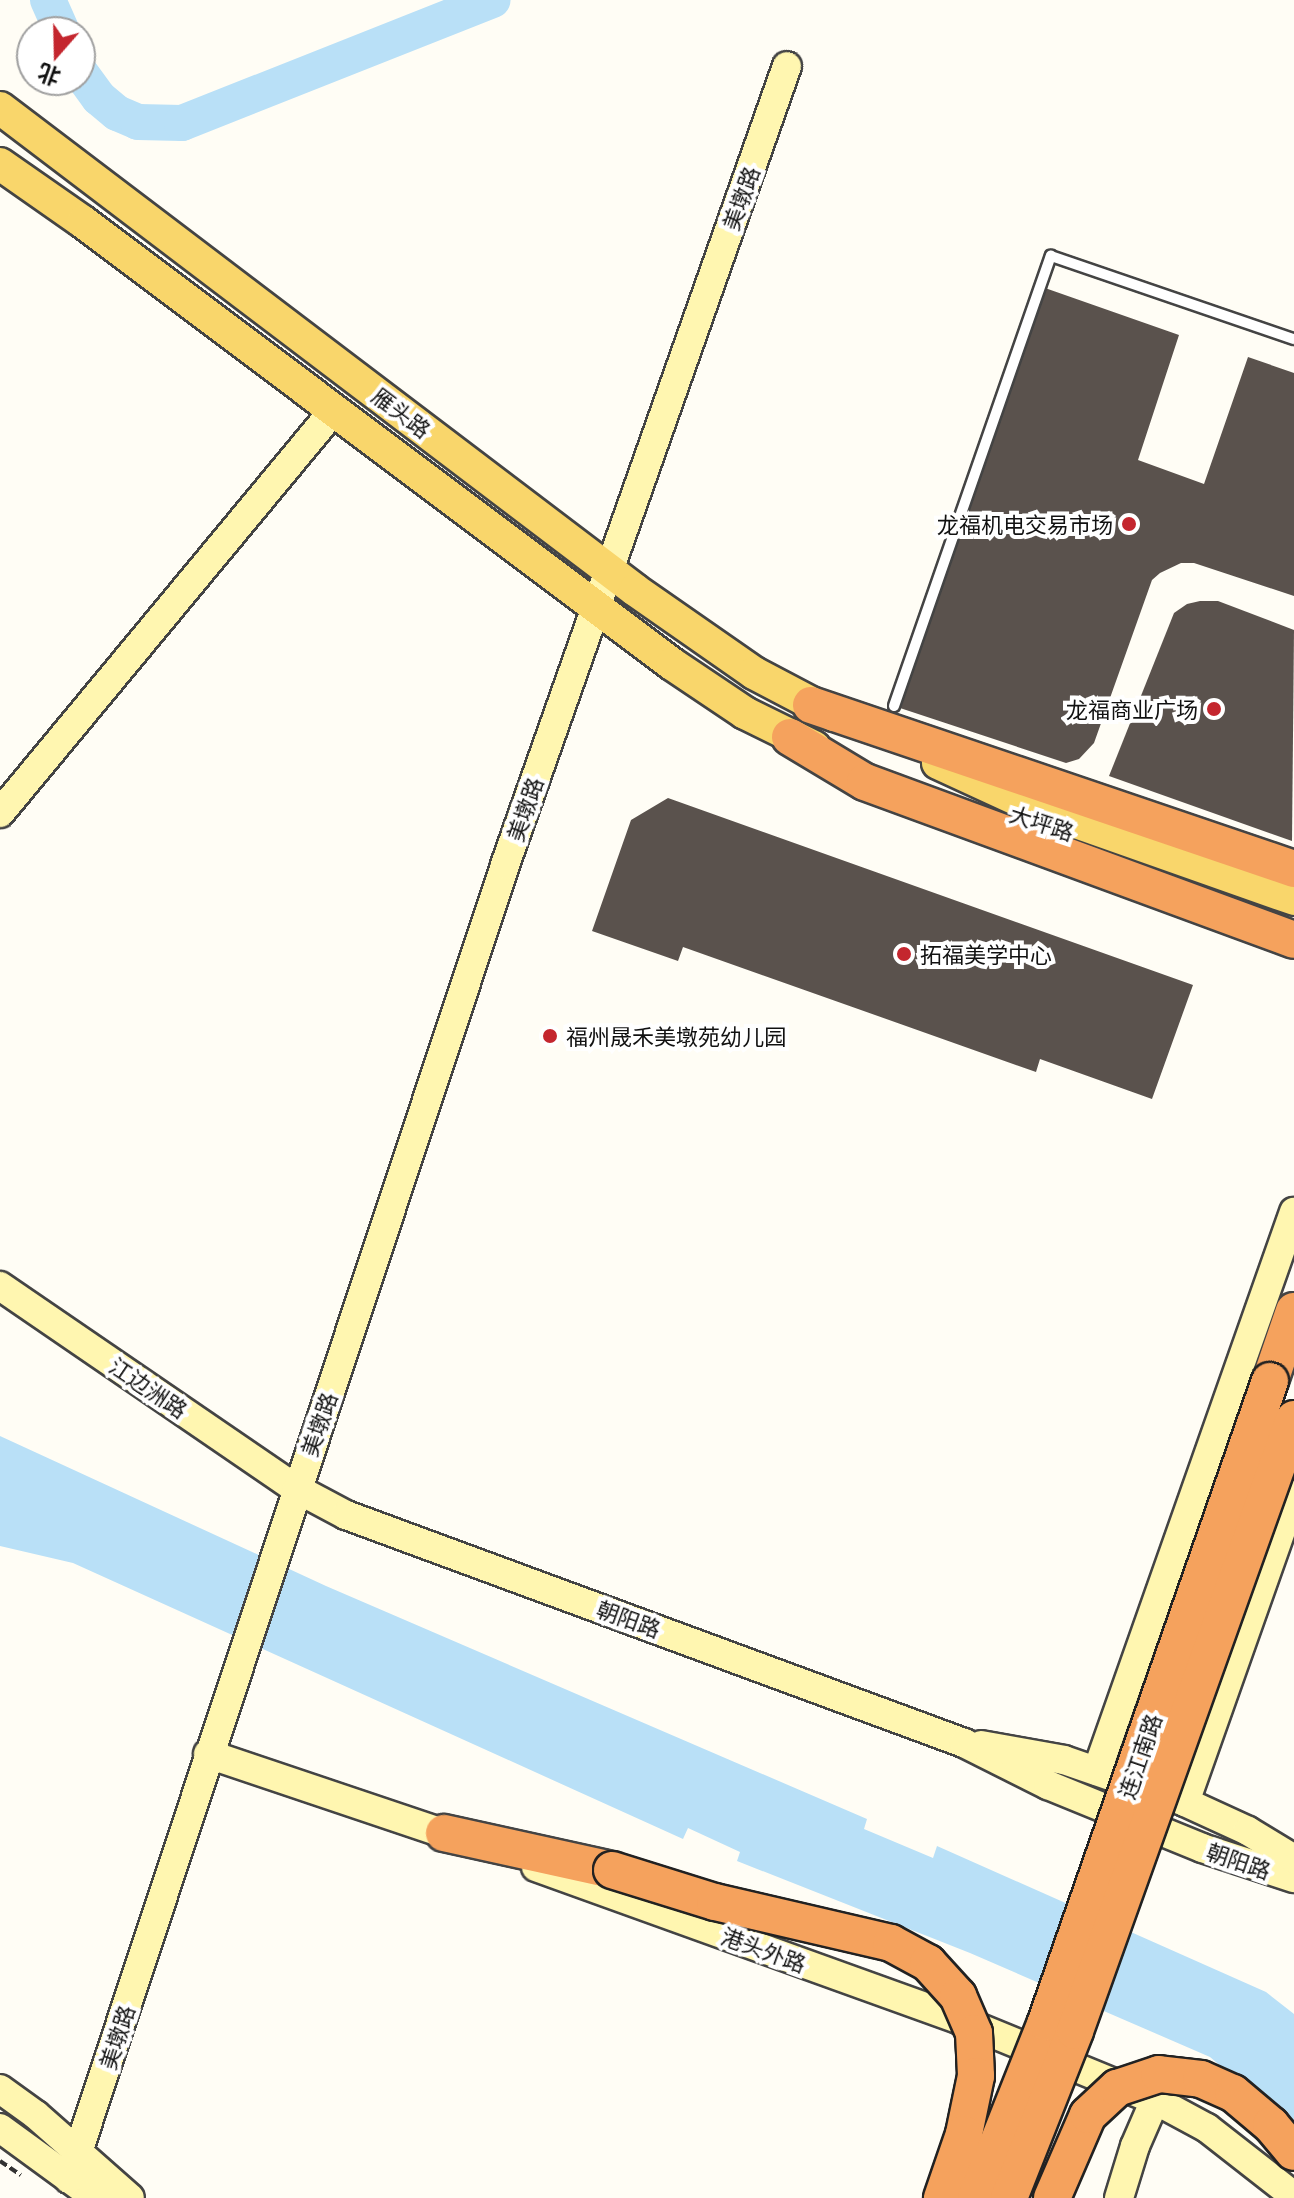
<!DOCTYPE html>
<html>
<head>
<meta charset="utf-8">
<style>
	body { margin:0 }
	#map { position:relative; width:1294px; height:2198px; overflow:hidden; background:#fffdf5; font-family:Georgia,"Noto Sans SC",serif }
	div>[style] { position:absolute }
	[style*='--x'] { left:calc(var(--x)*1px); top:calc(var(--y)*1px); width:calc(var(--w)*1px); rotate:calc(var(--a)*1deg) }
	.water>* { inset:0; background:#b9e0f7 }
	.river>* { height:36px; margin:-18px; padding:0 18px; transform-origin:18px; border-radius:18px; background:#b9e0f7 }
	.building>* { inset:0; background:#5a524d }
	.path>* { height:4px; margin-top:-2px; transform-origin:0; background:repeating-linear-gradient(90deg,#333 0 8px,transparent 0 12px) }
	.roads { filter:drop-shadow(2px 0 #444) drop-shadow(-2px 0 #444) drop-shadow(0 2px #444) drop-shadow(0 -2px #444) }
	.lane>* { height:10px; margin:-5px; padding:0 5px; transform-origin:5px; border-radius:5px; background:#fff }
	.secondary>* { height:28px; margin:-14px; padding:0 14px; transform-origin:14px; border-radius:14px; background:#fff6b0 }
	.primary>* { height:32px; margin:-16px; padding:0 16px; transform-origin:16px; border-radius:16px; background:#f9d66b }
	.highway>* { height:36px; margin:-18px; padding:0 18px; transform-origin:18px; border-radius:18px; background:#f5a25d }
	.bridges { filter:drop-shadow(2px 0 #222) drop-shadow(-2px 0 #222) drop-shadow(0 2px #222) drop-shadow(0 -2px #222) }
	.highway-bridge>* { height:36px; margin:-18px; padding:0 18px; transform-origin:18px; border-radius:18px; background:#f5a25d }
	.dots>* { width:22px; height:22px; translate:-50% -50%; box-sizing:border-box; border:4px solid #fff; border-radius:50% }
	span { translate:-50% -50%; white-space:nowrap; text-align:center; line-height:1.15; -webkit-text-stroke:8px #fff; paint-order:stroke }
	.street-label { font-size:22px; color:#111 }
	.poi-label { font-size:22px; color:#111 }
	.right { translate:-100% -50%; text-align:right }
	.left { translate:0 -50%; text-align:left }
	.north { position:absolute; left:16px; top:16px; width:80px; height:80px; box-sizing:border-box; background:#fff; border:2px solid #a0a0a0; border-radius:50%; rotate:200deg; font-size:22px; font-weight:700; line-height:32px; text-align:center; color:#111 }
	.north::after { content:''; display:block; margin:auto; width:28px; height:36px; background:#c4262e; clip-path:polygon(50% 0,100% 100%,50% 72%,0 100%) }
</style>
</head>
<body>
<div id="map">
	<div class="water">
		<i style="clip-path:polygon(0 1436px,326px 1586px,867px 1819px,864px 1829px,933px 1858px,937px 1846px,1266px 1992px,1294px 2014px,1294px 2128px,1210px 2057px,970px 1953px,737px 1861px,740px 1852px,688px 1828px,683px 1839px,73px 1563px,0 1546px)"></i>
	</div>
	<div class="river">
		<i style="--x:48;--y:0;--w:35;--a:66"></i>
		<i style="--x:80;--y:72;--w:32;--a:54"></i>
		<i style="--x:99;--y:98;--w:23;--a:40"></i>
		<i style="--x:117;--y:113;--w:23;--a:23"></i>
		<i style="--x:138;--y:122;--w:44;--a:1.3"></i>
		<i style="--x:182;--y:123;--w:334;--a:-21.6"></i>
	</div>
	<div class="building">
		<i style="clip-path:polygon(1045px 288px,1179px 335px,1138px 460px,1204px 484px,1248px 357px,1294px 373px,1294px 596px,1194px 563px,1181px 563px,1160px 573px,1152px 580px,1094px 743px,1079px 759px,1066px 763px,900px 708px)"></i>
		<i style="clip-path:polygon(1200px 601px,1218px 601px,1294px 630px,1292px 841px,1109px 776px,1174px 613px,1187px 604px)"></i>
		<i style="clip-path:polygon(668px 798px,1193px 985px,1152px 1099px,1040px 1059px,1036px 1072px,683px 947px,678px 961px,592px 931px,631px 820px)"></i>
	</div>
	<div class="path">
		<i style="--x:0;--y:2161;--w:25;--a:34"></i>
	</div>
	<div class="roads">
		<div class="lane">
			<i style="--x:894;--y:706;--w:477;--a:-70.8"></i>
			<i style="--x:1051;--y:256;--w:257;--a:18.9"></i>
		</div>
		<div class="secondary">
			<i style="--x:0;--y:813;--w:523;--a:-50.35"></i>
			<i style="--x:0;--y:1286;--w:360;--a:34.4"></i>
			<i style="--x:297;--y:1489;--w:55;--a:28"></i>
			<i style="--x:346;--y:1515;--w:659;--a:20.25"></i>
			<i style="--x:964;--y:1743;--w:94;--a:26.6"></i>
			<i style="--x:1048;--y:1785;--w:166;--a:22.2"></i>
			<i style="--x:1202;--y:1848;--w:97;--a:18.1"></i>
			<i style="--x:981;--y:1745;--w:84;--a:10.2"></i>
			<i style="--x:1064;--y:1760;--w:128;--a:19.1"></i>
			<i style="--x:1185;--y:1802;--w:69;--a:24.7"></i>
			<i style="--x:1248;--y:1831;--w:54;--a:31.3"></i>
			<i style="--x:208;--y:1754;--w:269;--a:18.6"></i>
			<i style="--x:1097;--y:1771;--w:593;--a:-70.59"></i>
			<i style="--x:1185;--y:1802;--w:326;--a:-70.5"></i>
			<i style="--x:536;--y:1867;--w:451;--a:19.8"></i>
			<i style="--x:960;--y:2020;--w:211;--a:22.3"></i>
			<i style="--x:1155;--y:2100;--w:59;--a:28.3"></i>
			<i style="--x:1207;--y:2128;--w:110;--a:38"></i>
			<i style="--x:0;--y:2089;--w:44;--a:35.8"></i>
			<i style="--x:36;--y:2115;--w:125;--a:41.4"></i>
			<i style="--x:0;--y:2128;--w:119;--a:36.1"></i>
			<i style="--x:69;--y:2179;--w:1384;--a:-71.64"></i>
			<i style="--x:505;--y:865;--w:847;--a:-70.56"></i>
			<i style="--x:1119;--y:2198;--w:54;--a:-72.9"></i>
			<i style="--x:1135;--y:2146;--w:50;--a:-66.5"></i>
		</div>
		<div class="primary">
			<i style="--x:0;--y:108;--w:797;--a:37.2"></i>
			<i style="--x:635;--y:590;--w:145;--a:34.9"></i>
			<i style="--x:754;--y:673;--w:90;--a:27.7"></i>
			<i style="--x:0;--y:164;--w:101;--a:34.9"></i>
			<i style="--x:83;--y:222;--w:736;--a:36.89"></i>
			<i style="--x:672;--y:664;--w:88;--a:33.9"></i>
			<i style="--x:745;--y:713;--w:77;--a:26.2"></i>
			<i style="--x:938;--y:763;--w:108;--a:24.7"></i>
			<i style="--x:1036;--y:808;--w:274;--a:19.4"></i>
		</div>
		<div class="highway">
			<i style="--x:811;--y:705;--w:510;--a:18.75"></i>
			<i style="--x:790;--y:737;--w:87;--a:31"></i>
			<i style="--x:865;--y:782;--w:457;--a:20.2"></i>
			<i style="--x:1270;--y:1381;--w:74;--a:-71.1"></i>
			<i style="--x:444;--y:1833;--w:172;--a:12.4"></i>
		</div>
	</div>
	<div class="bridges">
		<div class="highway-bridge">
			<i style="--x:612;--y:1870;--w:108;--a:17.3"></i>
			<i style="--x:715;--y:1902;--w:181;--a:13.1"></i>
			<i style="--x:891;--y:1943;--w:42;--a:28.4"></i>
			<i style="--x:928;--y:1963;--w:45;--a:47.7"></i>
			<i style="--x:958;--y:1996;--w:40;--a:66.6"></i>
			<i style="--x:974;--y:2033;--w:43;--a:87.3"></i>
			<i style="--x:976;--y:2076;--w:59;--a:101.7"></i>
			<i style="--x:964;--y:2134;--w:68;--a:109"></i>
			<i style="--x:976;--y:2198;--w:189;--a:-68.3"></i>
			<i style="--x:1046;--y:2022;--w:679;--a:-70.74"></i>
			<i style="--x:1009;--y:2198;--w:180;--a:-68.4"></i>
			<i style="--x:1075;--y:2031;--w:650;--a:-70.31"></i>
			<i style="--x:1052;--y:2198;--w:90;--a:-66.6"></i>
			<i style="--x:1088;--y:2115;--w:40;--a:-43"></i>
			<i style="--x:1117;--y:2088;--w:44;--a:-18.4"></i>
			<i style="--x:1159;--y:2074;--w:42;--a:6.8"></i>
			<i style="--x:1201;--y:2079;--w:35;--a:24"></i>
			<i style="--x:1233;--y:2093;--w:50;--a:40.1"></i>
			<i style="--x:1271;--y:2125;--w:35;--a:50"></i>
		</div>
	</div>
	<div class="dots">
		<i style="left:1129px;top:524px;background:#c4262e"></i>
		<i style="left:1214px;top:709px;background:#c4262e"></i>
		<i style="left:904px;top:954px;background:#c4262e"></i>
		<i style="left:550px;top:1036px;background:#c4262e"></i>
	</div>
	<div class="street-label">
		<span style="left:740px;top:198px;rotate:-70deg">美墩路</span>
		<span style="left:402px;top:412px;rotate:37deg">雁头路</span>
		<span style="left:524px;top:809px;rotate:-71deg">美墩路</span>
		<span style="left:1042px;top:822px;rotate:18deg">大坪路</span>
		<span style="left:149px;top:1387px;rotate:34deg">江边洲路</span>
		<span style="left:318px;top:1424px;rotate:-71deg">美墩路</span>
		<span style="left:629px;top:1618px;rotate:20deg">朝阳路</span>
		<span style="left:1139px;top:1756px;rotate:-71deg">连江南路</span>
		<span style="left:1239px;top:1860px;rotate:19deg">朝阳路</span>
		<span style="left:764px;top:1949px;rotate:20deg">港头外路</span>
		<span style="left:116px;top:2037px;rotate:-72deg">美墩路</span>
	</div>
	<div class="poi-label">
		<span class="right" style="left:1113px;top:524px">龙福机电交易市场</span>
		<span class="right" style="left:1198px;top:709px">龙福商业广场</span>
		<span class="left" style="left:920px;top:954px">拓福美学中心</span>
		<span class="left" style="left:566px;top:1036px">福州晟禾美墩苑幼儿园</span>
	</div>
	<div class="north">北</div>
</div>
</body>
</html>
